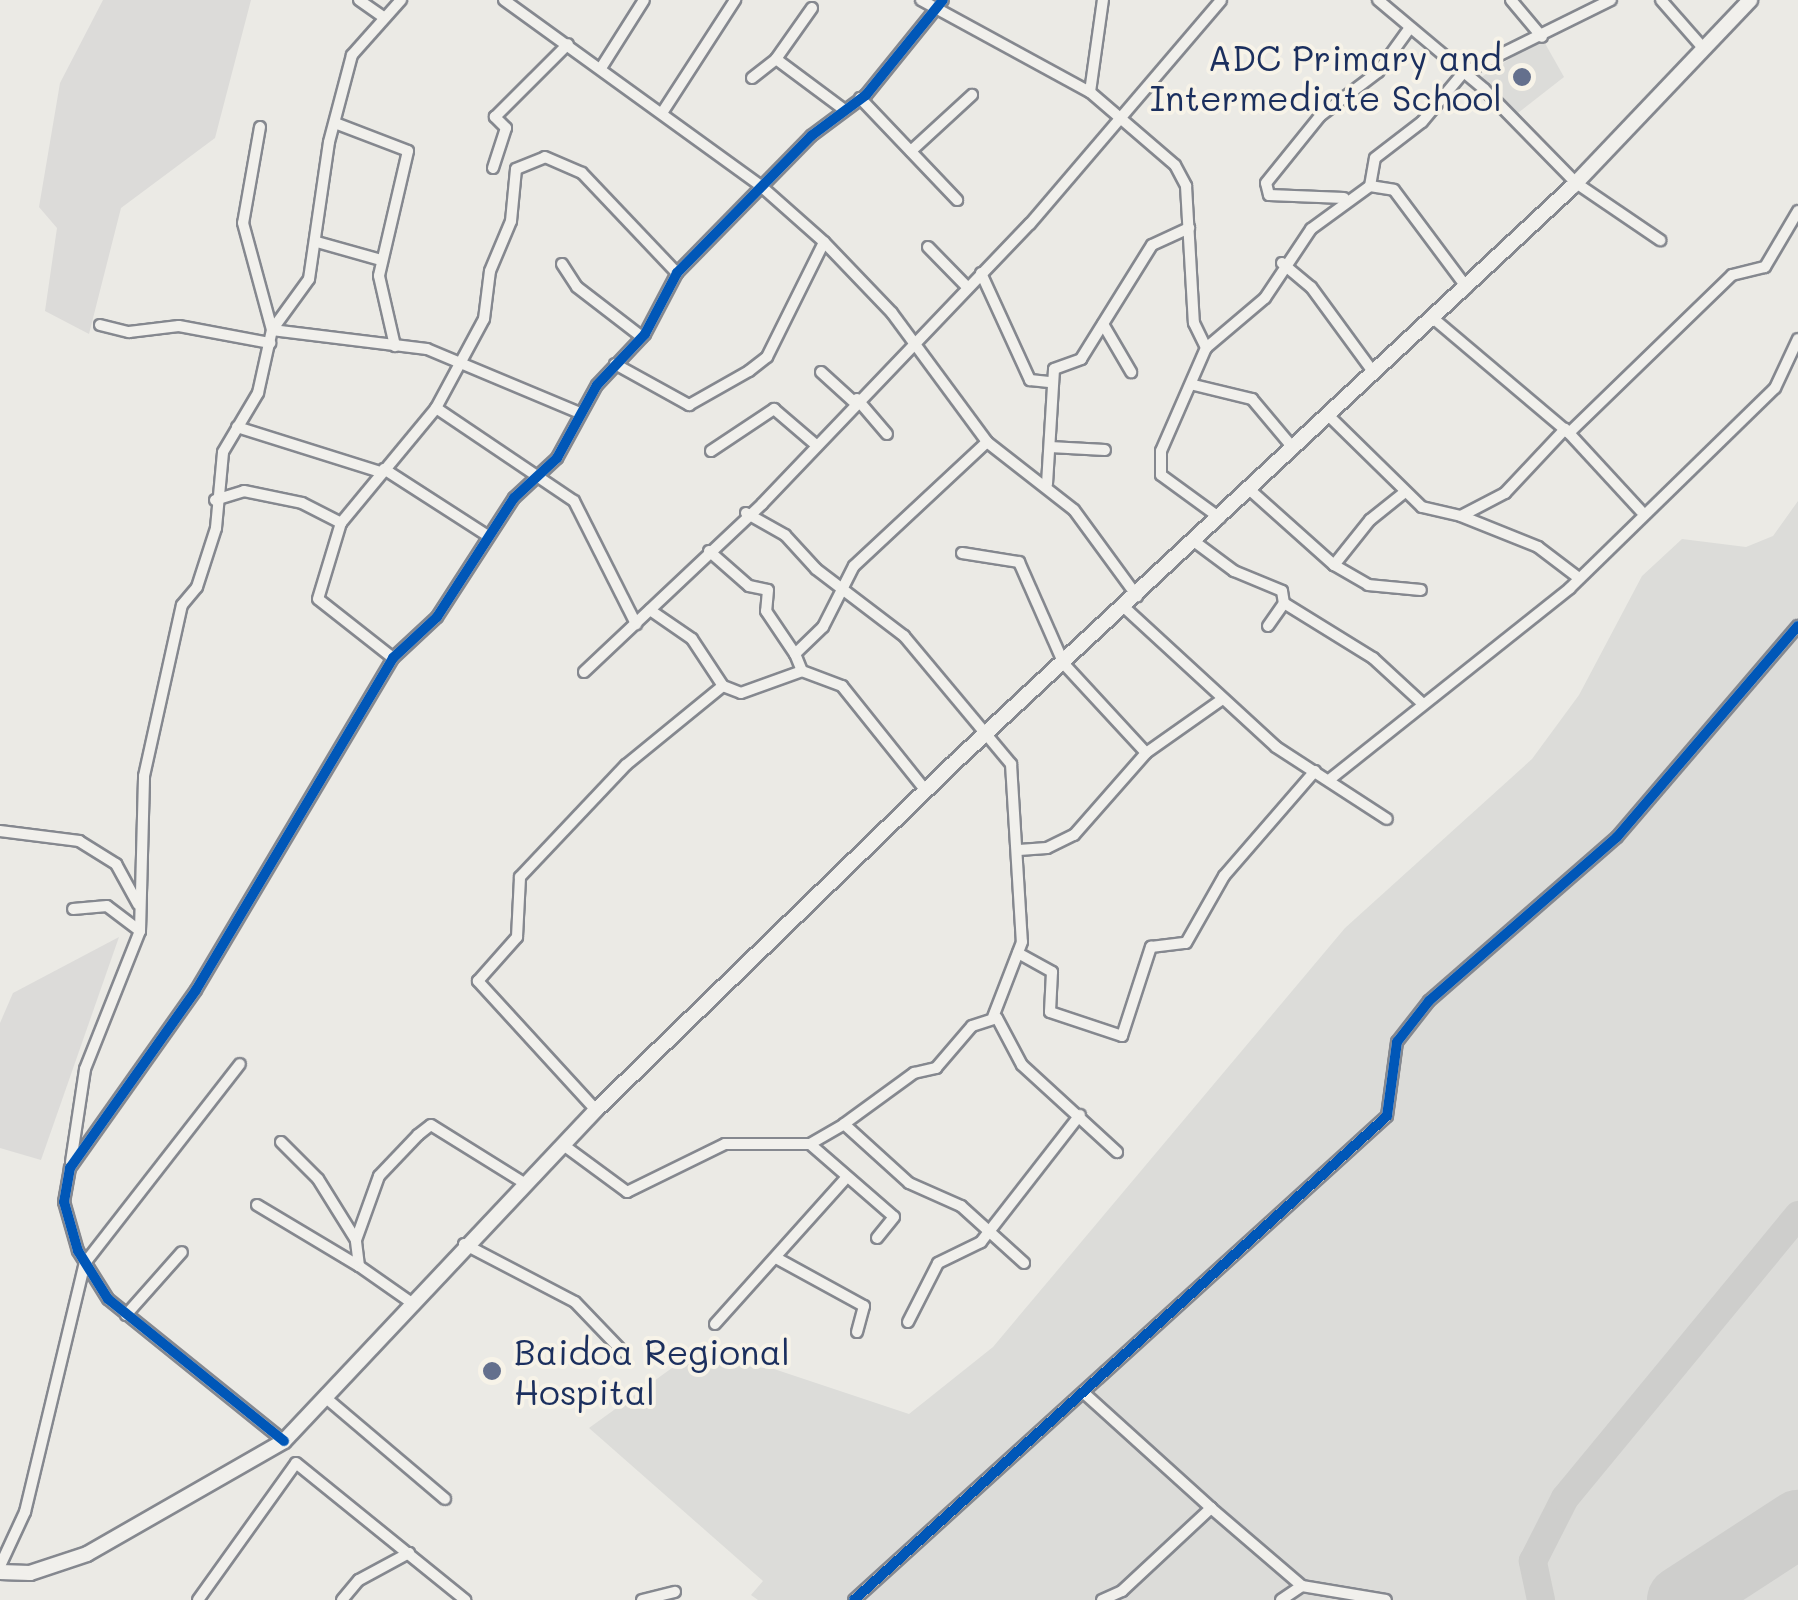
<!DOCTYPE html>
<html>
<head>
<meta charset="utf-8">
<style>
	body { margin:0 }
	#map { position:relative; width:1798px; height:1600px; overflow:hidden; background:#ebeae5; font-family:Mali,sans-serif }
	div>[style] { position:absolute }
	[style*='--x'] { left:calc(var(--x)*1px); top:calc(var(--y)*1px); width:calc(var(--w)*1px); rotate:calc(var(--a)*1deg) }
	.built>* { inset:0; background:#dcdcd9 }
	.green>* { inset:0; background:#dcdbd9 }
	.taxiway>* { height:28px; margin:-14px; padding:0 14px; transform-origin:14px; border-radius:14px; background:#cececc }
	.runway>* { height:68px; margin:-34px; padding:0 34px; transform-origin:34px; border-radius:34px; background:#cececc }
	.roads { filter:drop-shadow(2px 0 #85888f) drop-shadow(-2px 0 #85888f) drop-shadow(0 2px #85888f) drop-shadow(0 -2px #85888f) }
	.minor>* { height:10px; margin:-5px; padding:0 5px; transform-origin:5px; border-radius:5px; background:#f1f0ec }
	.secondary>* { height:14px; margin:-7px; padding:0 7px; transform-origin:7px; border-radius:7px; background:#f1f0ec }
	.cycleway>* { height:10px; margin:-5px; padding:0 5px; transform-origin:5px; border-radius:5px; background:#0057b8 }
	.dots>* { width:28px; height:28px; translate:-50% -50%; box-sizing:border-box; border:5px solid #f7f3e8; border-radius:50% }
	span { translate:-50% -50%; white-space:nowrap; text-align:center; line-height:1.15; -webkit-text-stroke:8px #f7f3e8; paint-order:stroke }
	.poi-label { font-size:35px; color:#1b2f5e }
	.right { translate:-100% -50%; text-align:right }
	.left { translate:0 -50%; text-align:left }
</style>
</head>
<body>
<div id="map">
	<div class="built">
		<i style="clip-path:polygon(1542px 38px,1564px 77px,1514px 116px,1480px 78px)"></i>
		<i style="clip-path:polygon(1798px 501px,1798px 1600px,758px 1600px,751px 1595px,763px 1581px,589px 1428px,683px 1360px,774px 1369px,909px 1414px,993px 1347px,1345px 928px,1532px 759px,1579px 695px,1642px 576px,1682px 539px,1746px 547px,1773px 536px)"></i>
	</div>
	<div class="green">
		<i style="clip-path:polygon(103px 0,251px 0,215px 138px,121px 208px,89px 334px,45px 311px,57px 228px,39px 207px,60px 83px)"></i>
		<i style="clip-path:polygon(119px 937px,41px 1160px,0 1148px,0 1023px,13px 993px)"></i>
	</div>
	<div class="taxiway">
		<i style="--x:1541;--y:1600;--w:40;--a:-102"></i>
		<i style="--x:1533;--y:1561;--w:71;--a:-63.1"></i>
		<i style="--x:1565;--y:1498;--w:367;--a:-50.5"></i>
	</div>
	<div class="runway">
		<i style="--x:1681;--y:1600;--w:140;--a:-33"></i>
	</div>
	<div class="roads">
		<div class="minor">
			<i style="--x:359;--y:0;--w:29;--a:35"></i>
			<i style="--x:504;--y:0;--w:319;--a:35.9"></i>
			<i style="--x:762;--y:187;--w:83;--a:41.6"></i>
			<i style="--x:824;--y:242;--w:98;--a:46.2"></i>
			<i style="--x:892;--y:313;--w:160;--a:53.6"></i>
			<i style="--x:987;--y:442;--w:110;--a:38"></i>
			<i style="--x:1074;--y:510;--w:107;--a:53.8"></i>
			<i style="--x:921;--y:0;--w:192;--a:28.6"></i>
			<i style="--x:1090;--y:92;--w:112;--a:40.7"></i>
			<i style="--x:1175;--y:165;--w:24;--a:62"></i>
			<i style="--x:1186;--y:186;--w:137;--a:86.7"></i>
			<i style="--x:1194;--y:323;--w:28;--a:64"></i>
			<i style="--x:1378;--y:0;--w:138;--a:40"></i>
			<i style="--x:1484;--y:89;--w:132;--a:45.6"></i>
			<i style="--x:1576;--y:183;--w:102;--a:34.2"></i>
			<i style="--x:1511;--y:0;--w:48;--a:50"></i>
			<i style="--x:1661;--y:0;--w:65;--a:48.7"></i>
			<i style="--x:812;--y:8;--w:62;--a:125.2"></i>
			<i style="--x:776;--y:59;--w:82;--a:36.6"></i>
			<i style="--x:601;--y:68;--w:80;--a:-57.7"></i>
			<i style="--x:752;--y:78;--w:31;--a:-38"></i>
			<i style="--x:1090;--y:92;--w:93;--a:-82"></i>
			<i style="--x:860;--y:98;--w:141;--a:46.4"></i>
			<i style="--x:662;--y:113;--w:135;--a:-57.1"></i>
			<i style="--x:335;--y:123;--w:78;--a:21"></i>
			<i style="--x:408;--y:151;--w:128;--a:103.1"></i>
			<i style="--x:379;--y:276;--w:72;--a:77.1"></i>
			<i style="--x:260;--y:127;--w:97;--a:100"></i>
			<i style="--x:243;--y:223;--w:111;--a:74.8"></i>
			<i style="--x:911;--y:151;--w:83;--a:-42.6"></i>
			<i style="--x:493;--y:168;--w:42;--a:-72"></i>
			<i style="--x:506;--y:128;--w:16;--a:-135"></i>
			<i style="--x:495;--y:117;--w:103;--a:-45"></i>
			<i style="--x:1370;--y:186;--w:28;--a:-80"></i>
			<i style="--x:1375;--y:158;--w:59;--a:-37.5"></i>
			<i style="--x:1422;--y:122;--w:64;--a:-50.1"></i>
			<i style="--x:1463;--y:73;--w:165;--a:-26.3"></i>
			<i style="--x:1344;--y:198;--w:75;--a:-177.7"></i>
			<i style="--x:1269;--y:195;--w:12;--a:-104"></i>
			<i style="--x:1266;--y:183;--w:86;--a:-51.1"></i>
			<i style="--x:1320;--y:116;--w:73;--a:-37.2"></i>
			<i style="--x:1378;--y:72;--w:53;--a:-54.2"></i>
			<i style="--x:317;--y:242;--w:66;--a:15.7"></i>
			<i style="--x:928;--y:247;--w:56;--a:45.7"></i>
			<i style="--x:1282;--y:263;--w:38;--a:40"></i>
			<i style="--x:1311;--y:287;--w:107;--a:53.8"></i>
			<i style="--x:562;--y:264;--w:27;--a:57"></i>
			<i style="--x:577;--y:287;--w:82;--a:37.6"></i>
			<i style="--x:981;--y:273;--w:118;--a:65.4"></i>
			<i style="--x:1030;--y:380;--w:19;--a:6"></i>
			<i style="--x:1434;--y:319;--w:177;--a:40.2"></i>
			<i style="--x:1569;--y:433;--w:106;--a:47.3"></i>
			<i style="--x:1103;--y:324;--w:56;--a:59.7"></i>
			<i style="--x:100;--y:325;--w:30;--a:14"></i>
			<i style="--x:129;--y:332;--w:50;--a:-6.8"></i>
			<i style="--x:179;--y:326;--w:93;--a:10.6"></i>
			<i style="--x:272;--y:330;--w:156;--a:7"></i>
			<i style="--x:427;--y:349;--w:166;--a:22.7"></i>
			<i style="--x:615;--y:364;--w:85;--a:29"></i>
			<i style="--x:689;--y:405;--w:69;--a:-29.5"></i>
			<i style="--x:749;--y:371;--w:23;--a:-38"></i>
			<i style="--x:767;--y:357;--w:128;--a:-63.6"></i>
			<i style="--x:821;--y:372;--w:45;--a:42.3"></i>
			<i style="--x:1194;--y:385;--w:60;--a:13.6"></i>
			<i style="--x:1252;--y:399;--w:65;--a:50"></i>
			<i style="--x:857;--y:399;--w:46;--a:49.4"></i>
			<i style="--x:436;--y:408;--w:166;--a:34"></i>
			<i style="--x:574;--y:501;--w:138;--a:63.2"></i>
			<i style="--x:1329;--y:416;--w:130;--a:44.4"></i>
			<i style="--x:1422;--y:507;--w:40;--a:13"></i>
			<i style="--x:1461;--y:516;--w:50;--a:-27.6"></i>
			<i style="--x:1505;--y:493;--w:88;--a:-46.8"></i>
			<i style="--x:237;--y:427;--w:151;--a:17.4"></i>
			<i style="--x:1569;--y:433;--w:227;--a:-44.1"></i>
			<i style="--x:1732;--y:275;--w:34;--a:-14"></i>
			<i style="--x:1765;--y:267;--w:65;--a:-59.5"></i>
			<i style="--x:1050;--y:447;--w:55;--a:3.1"></i>
			<i style="--x:711;--y:451;--w:76;--a:-33.7"></i>
			<i style="--x:774;--y:409;--w:55;--a:40.6"></i>
			<i style="--x:384;--y:469;--w:124;--a:32.8"></i>
			<i style="--x:1047;--y:484;--w:115;--a:-86.5"></i>
			<i style="--x:1054;--y:369;--w:29;--a:-20"></i>
			<i style="--x:1081;--y:359;--w:134;--a:-58.1"></i>
			<i style="--x:1152;--y:245;--w:41;--a:-24.7"></i>
			<i style="--x:1250;--y:490;--w:113;--a:41.8"></i>
			<i style="--x:1334;--y:565;--w:39;--a:30"></i>
			<i style="--x:1368;--y:585;--w:53;--a:5.4"></i>
			<i style="--x:215;--y:500;--w:30;--a:-17"></i>
			<i style="--x:244;--y:491;--w:59;--a:11.7"></i>
			<i style="--x:302;--y:503;--w:44;--a:27.1"></i>
			<i style="--x:746;--y:513;--w:45;--a:29.4"></i>
			<i style="--x:785;--y:535;--w:46;--a:47.6"></i>
			<i style="--x:816;--y:569;--w:111;--a:37.3"></i>
			<i style="--x:904;--y:636;--w:167;--a:50.1"></i>
			<i style="--x:1011;--y:764;--w:178;--a:86.5"></i>
			<i style="--x:1022;--y:942;--w:80;--a:111.1"></i>
			<i style="--x:1461;--y:516;--w:83;--a:21.9"></i>
			<i style="--x:1538;--y:547;--w:48;--a:37.3"></i>
			<i style="--x:1220;--y:518;--w:73;--a:-143.9"></i>
			<i style="--x:1161;--y:475;--w:24;--a:-90"></i>
			<i style="--x:1161;--y:451;--w:112;--a:-66.4"></i>
			<i style="--x:1206;--y:348;--w:77;--a:-40.3"></i>
			<i style="--x:1265;--y:298;--w:83;--a:-56.3"></i>
			<i style="--x:1311;--y:229;--w:73;--a:-36.1"></i>
			<i style="--x:1370;--y:186;--w:24;--a:9"></i>
			<i style="--x:1394;--y:190;--w:122;--a:53.3"></i>
			<i style="--x:1195;--y:542;--w:49;--a:36.6"></i>
			<i style="--x:1234;--y:571;--w:52;--a:22.6"></i>
			<i style="--x:1282;--y:591;--w:12;--a:81"></i>
			<i style="--x:1284;--y:603;--w:105;--a:31.7"></i>
			<i style="--x:1373;--y:658;--w:67;--a:42.6"></i>
			<i style="--x:709;--y:551;--w:53;--a:41.2"></i>
			<i style="--x:749;--y:586;--w:19;--a:12"></i>
			<i style="--x:768;--y:590;--w:21;--a:95"></i>
			<i style="--x:766;--y:611;--w:52;--a:56"></i>
			<i style="--x:962;--y:553;--w:58;--a:9"></i>
			<i style="--x:1019;--y:562;--w:111;--a:66.2"></i>
			<i style="--x:1064;--y:664;--w:121;--a:47.3"></i>
			<i style="--x:1334;--y:565;--w:58;--a:-51.3"></i>
			<i style="--x:1370;--y:520;--w:45;--a:-38.7"></i>
			<i style="--x:1125;--y:608;--w:205;--a:42.6"></i>
			<i style="--x:1276;--y:747;--w:132;--a:33"></i>
			<i style="--x:650;--y:610;--w:51;--a:34.6"></i>
			<i style="--x:692;--y:639;--w:56;--a:56.6"></i>
			<i style="--x:1268;--y:626;--w:28;--a:-55"></i>
			<i style="--x:393;--y:658;--w:95;--a:-141.8"></i>
			<i style="--x:318;--y:599;--w:79;--a:-73.2"></i>
			<i style="--x:341;--y:523;--w:149;--a:-50.4"></i>
			<i style="--x:436;--y:408;--w:101;--a:-61.7"></i>
			<i style="--x:484;--y:319;--w:48;--a:-82.9"></i>
			<i style="--x:490;--y:271;--w:54;--a:-67.2"></i>
			<i style="--x:511;--y:221;--w:52;--a:-84.5"></i>
			<i style="--x:516;--y:169;--w:31;--a:-22"></i>
			<i style="--x:545;--y:157;--w:40;--a:23.4"></i>
			<i style="--x:582;--y:173;--w:138;--a:46.5"></i>
			<i style="--x:802;--y:671;--w:18;--a:-112"></i>
			<i style="--x:795;--y:654;--w:39;--a:-44"></i>
			<i style="--x:823;--y:627;--w:68;--a:-63.1"></i>
			<i style="--x:854;--y:566;--w:182;--a:-43"></i>
			<i style="--x:584;--y:672;--w:245;--a:-43.3"></i>
			<i style="--x:762;--y:504;--w:388;--a:-46.3"></i>
			<i style="--x:1030;--y:224;--w:294;--a:-49.5"></i>
			<i style="--x:1329;--y:780;--w:308;--a:-38.5"></i>
			<i style="--x:1570;--y:588;--w:286;--a:-44.3"></i>
			<i style="--x:1775;--y:388;--w:54;--a:-64.9"></i>
			<i style="--x:0;--y:831;--w:80;--a:7.2"></i>
			<i style="--x:79;--y:841;--w:44;--a:31.9"></i>
			<i style="--x:116;--y:864;--w:46;--a:61.2"></i>
			<i style="--x:1019;--y:850;--w:28;--a:-4"></i>
			<i style="--x:1047;--y:848;--w:30;--a:-26"></i>
			<i style="--x:1074;--y:835;--w:109;--a:-48.7"></i>
			<i style="--x:1146;--y:753;--w:92;--a:-35.2"></i>
			<i style="--x:140;--y:931;--w:155;--a:-88.5"></i>
			<i style="--x:144;--y:776;--w:175;--a:-77.5"></i>
			<i style="--x:182;--y:605;--w:23;--a:-50"></i>
			<i style="--x:197;--y:587;--w:62;--a:-72.1"></i>
			<i style="--x:216;--y:528;--w:76;--a:-84.7"></i>
			<i style="--x:223;--y:452;--w:69;--a:-59.3"></i>
			<i style="--x:258;--y:393;--w:65;--a:-77.5"></i>
			<i style="--x:272;--y:330;--w:63;--a:-54"></i>
			<i style="--x:309;--y:279;--w:138;--a:-81.7"></i>
			<i style="--x:329;--y:142;--w:90;--a:-75.2"></i>
			<i style="--x:352;--y:55;--w:74;--a:-48.3"></i>
			<i style="--x:1018;--y:953;--w:39;--a:29"></i>
			<i style="--x:1052;--y:972;--w:40;--a:92.9"></i>
			<i style="--x:1050;--y:1012;--w:76;--a:18.4"></i>
			<i style="--x:1122;--y:1036;--w:94;--a:-72"></i>
			<i style="--x:1151;--y:947;--w:35;--a:-7"></i>
			<i style="--x:1186;--y:943;--w:77;--a:-60.4"></i>
			<i style="--x:1224;--y:876;--w:139;--a:-49.1"></i>
			<i style="--x:596;--y:1110;--w:175;--a:-132.5"></i>
			<i style="--x:478;--y:981;--w:59;--a:-48.4"></i>
			<i style="--x:517;--y:937;--w:60;--a:-87.1"></i>
			<i style="--x:520;--y:877;--w:154;--a:-46.6"></i>
			<i style="--x:626;--y:765;--w:125;--a:-39.2"></i>
			<i style="--x:723;--y:686;--w:19;--a:21"></i>
			<i style="--x:741;--y:693;--w:65;--a:-19.8"></i>
			<i style="--x:802;--y:671;--w:43;--a:20.6"></i>
			<i style="--x:842;--y:686;--w:134;--a:51.3"></i>
			<i style="--x:844;--y:1124;--w:87;--a:-36.1"></i>
			<i style="--x:914;--y:1073;--w:23;--a:-13"></i>
			<i style="--x:936;--y:1068;--w:55;--a:-49.4"></i>
			<i style="--x:972;--y:1026;--w:26;--a:-18"></i>
			<i style="--x:997;--y:1018;--w:53;--a:62"></i>
			<i style="--x:1022;--y:1065;--w:129;--a:42.5"></i>
			<i style="--x:281;--y:1142;--w:52;--a:45"></i>
			<i style="--x:318;--y:1179;--w:72;--a:58.1"></i>
			<i style="--x:562;--y:1144;--w:81;--a:36.4"></i>
			<i style="--x:627;--y:1192;--w:109;--a:-26.1"></i>
			<i style="--x:725;--y:1144;--w:85;--a:0"></i>
			<i style="--x:810;--y:1144;--w:39;--a:-30"></i>
			<i style="--x:844;--y:1124;--w:88;--a:42.2"></i>
			<i style="--x:909;--y:1183;--w:57;--a:23.9"></i>
			<i style="--x:961;--y:1206;--w:85;--a:42.1"></i>
			<i style="--x:810;--y:1144;--w:111;--a:41"></i>
			<i style="--x:894;--y:1217;--w:27;--a:129"></i>
			<i style="--x:71;--y:1162;--w:94;--a:-81.4"></i>
			<i style="--x:85;--y:1069;--w:149;--a:-68.3"></i>
			<i style="--x:140;--y:931;--w:41;--a:-142.9"></i>
			<i style="--x:107;--y:906;--w:34;--a:175"></i>
			<i style="--x:257;--y:1205;--w:119;--a:30.9"></i>
			<i style="--x:464;--y:1244;--w:125;--a:27.6"></i>
			<i style="--x:575;--y:1302;--w:69;--a:46.2"></i>
			<i style="--x:778;--y:1259;--w:98;--a:28.7"></i>
			<i style="--x:864;--y:1306;--w:27;--a:105"></i>
			<i style="--x:409;--y:1301;--w:61;--a:-145"></i>
			<i style="--x:359;--y:1266;--w:26;--a:-97"></i>
			<i style="--x:356;--y:1240;--w:68;--a:-70.2"></i>
			<i style="--x:379;--y:1176;--w:57;--a:-46.4"></i>
			<i style="--x:418;--y:1135;--w:16;--a:-38"></i>
			<i style="--x:431;--y:1125;--w:110;--a:31.9"></i>
			<i style="--x:126;--y:1315;--w:84;--a:-48.4"></i>
			<i style="--x:908;--y:1322;--w:66;--a:-63"></i>
			<i style="--x:938;--y:1263;--w:48;--a:-26"></i>
			<i style="--x:981;--y:1242;--w:161;--a:-52.1"></i>
			<i style="--x:715;--y:1324;--w:193;--a:-48.1"></i>
			<i style="--x:1085;--y:1394;--w:170;--a:42.1"></i>
			<i style="--x:326;--y:1398;--w:156;--a:40.3"></i>
			<i style="--x:284;--y:1441;--w:226;--a:-141.1"></i>
			<i style="--x:108;--y:1299;--w:57;--a:-122"></i>
			<i style="--x:78;--y:1251;--w:51;--a:-105.9"></i>
			<i style="--x:64;--y:1202;--w:35;--a:-80"></i>
			<i style="--x:70;--y:1168;--w:218;--a:-54.7"></i>
			<i style="--x:196;--y:990;--w:386;--a:-59.3"></i>
			<i style="--x:393;--y:658;--w:60;--a:-43"></i>
			<i style="--x:437;--y:617;--w:142;--a:-57.1"></i>
			<i style="--x:514;--y:498;--w:59;--a:-42.9"></i>
			<i style="--x:557;--y:458;--w:83;--a:-61.3"></i>
			<i style="--x:597;--y:385;--w:70;--a:-46.7"></i>
			<i style="--x:645;--y:334;--w:69;--a:-62.3"></i>
			<i style="--x:677;--y:273;--w:192;--a:-45.6"></i>
			<i style="--x:811;--y:136;--w:69;--a:-36.7"></i>
			<i style="--x:866;--y:95;--w:122;--a:-51"></i>
			<i style="--x:0;--y:1566;--w:60;--a:-65.2"></i>
			<i style="--x:25;--y:1512;--w:256;--a:-76.5"></i>
			<i style="--x:85;--y:1263;--w:252;--a:-52.1"></i>
			<i style="--x:198;--y:1600;--w:168;--a:-54.4"></i>
			<i style="--x:296;--y:1463;--w:218;--a:39"></i>
			<i style="--x:342;--y:1600;--w:26;--a:-50"></i>
			<i style="--x:359;--y:1580;--w:57;--a:-28.4"></i>
			<i style="--x:642;--y:1600;--w:34;--a:-14"></i>
			<i style="--x:854;--y:1600;--w:720;--a:-42.24"></i>
			<i style="--x:1387;--y:1116;--w:75;--a:-82.3"></i>
			<i style="--x:1397;--y:1042;--w:52;--a:-52"></i>
			<i style="--x:1429;--y:1001;--w:249;--a:-41.1"></i>
			<i style="--x:1617;--y:837;--w:278;--a:-49.4"></i>
			<i style="--x:1102;--y:1600;--w:22;--a:-24"></i>
			<i style="--x:1122;--y:1591;--w:122;--a:-43"></i>
			<i style="--x:1211;--y:1508;--w:120;--a:40.6"></i>
			<i style="--x:1302;--y:1586;--w:85;--a:9.5"></i>
			<i style="--x:1281;--y:1600;--w:25;--a:-34"></i>
		</div>
		<div class="secondary">
			<i style="--x:0;--y:1572;--w:30;--a:2"></i>
			<i style="--x:30;--y:1573;--w:60;--a:-18.4"></i>
			<i style="--x:87;--y:1554;--w:227;--a:-29.8"></i>
			<i style="--x:284;--y:1441;--w:455;--a:-46.7"></i>
			<i style="--x:596;--y:1110;--w:503;--a:-44.11"></i>
			<i style="--x:957;--y:760;--w:842;--a:-42.98"></i>
			<i style="--x:1573;--y:186;--w:257;--a:-46.4"></i>
		</div>
	</div>
	<div class="cycleway">
		<i style="--x:284;--y:1441;--w:226;--a:-141.1"></i>
		<i style="--x:108;--y:1299;--w:57;--a:-122"></i>
		<i style="--x:78;--y:1251;--w:51;--a:-105.9"></i>
		<i style="--x:64;--y:1202;--w:35;--a:-80"></i>
		<i style="--x:70;--y:1168;--w:218;--a:-54.7"></i>
		<i style="--x:196;--y:990;--w:386;--a:-59.3"></i>
		<i style="--x:393;--y:658;--w:60;--a:-43"></i>
		<i style="--x:437;--y:617;--w:142;--a:-57.1"></i>
		<i style="--x:514;--y:498;--w:59;--a:-42.9"></i>
		<i style="--x:557;--y:458;--w:83;--a:-61.3"></i>
		<i style="--x:597;--y:385;--w:70;--a:-46.7"></i>
		<i style="--x:645;--y:334;--w:69;--a:-62.3"></i>
		<i style="--x:677;--y:273;--w:192;--a:-45.6"></i>
		<i style="--x:811;--y:136;--w:69;--a:-36.7"></i>
		<i style="--x:866;--y:95;--w:122;--a:-51"></i>
		<i style="--x:854;--y:1600;--w:720;--a:-42.24"></i>
		<i style="--x:1387;--y:1116;--w:75;--a:-82.3"></i>
		<i style="--x:1397;--y:1042;--w:52;--a:-52"></i>
		<i style="--x:1429;--y:1001;--w:249;--a:-41.1"></i>
		<i style="--x:1617;--y:837;--w:278;--a:-49.4"></i>
	</div>
	<div class="dots">
		<i style="left:1522px;top:77px;background:#64708d"></i>
		<i style="left:492px;top:1371px;background:#64708d"></i>
	</div>
	<div class="poi-label">
		<span class="right" style="left:1502px;top:77px">ADC Primary and<br>Intermediate School</span>
		<span class="left" style="left:514px;top:1371px">Baidoa Regional<br>Hospital</span>
	</div>
</div>
</body>
</html>
